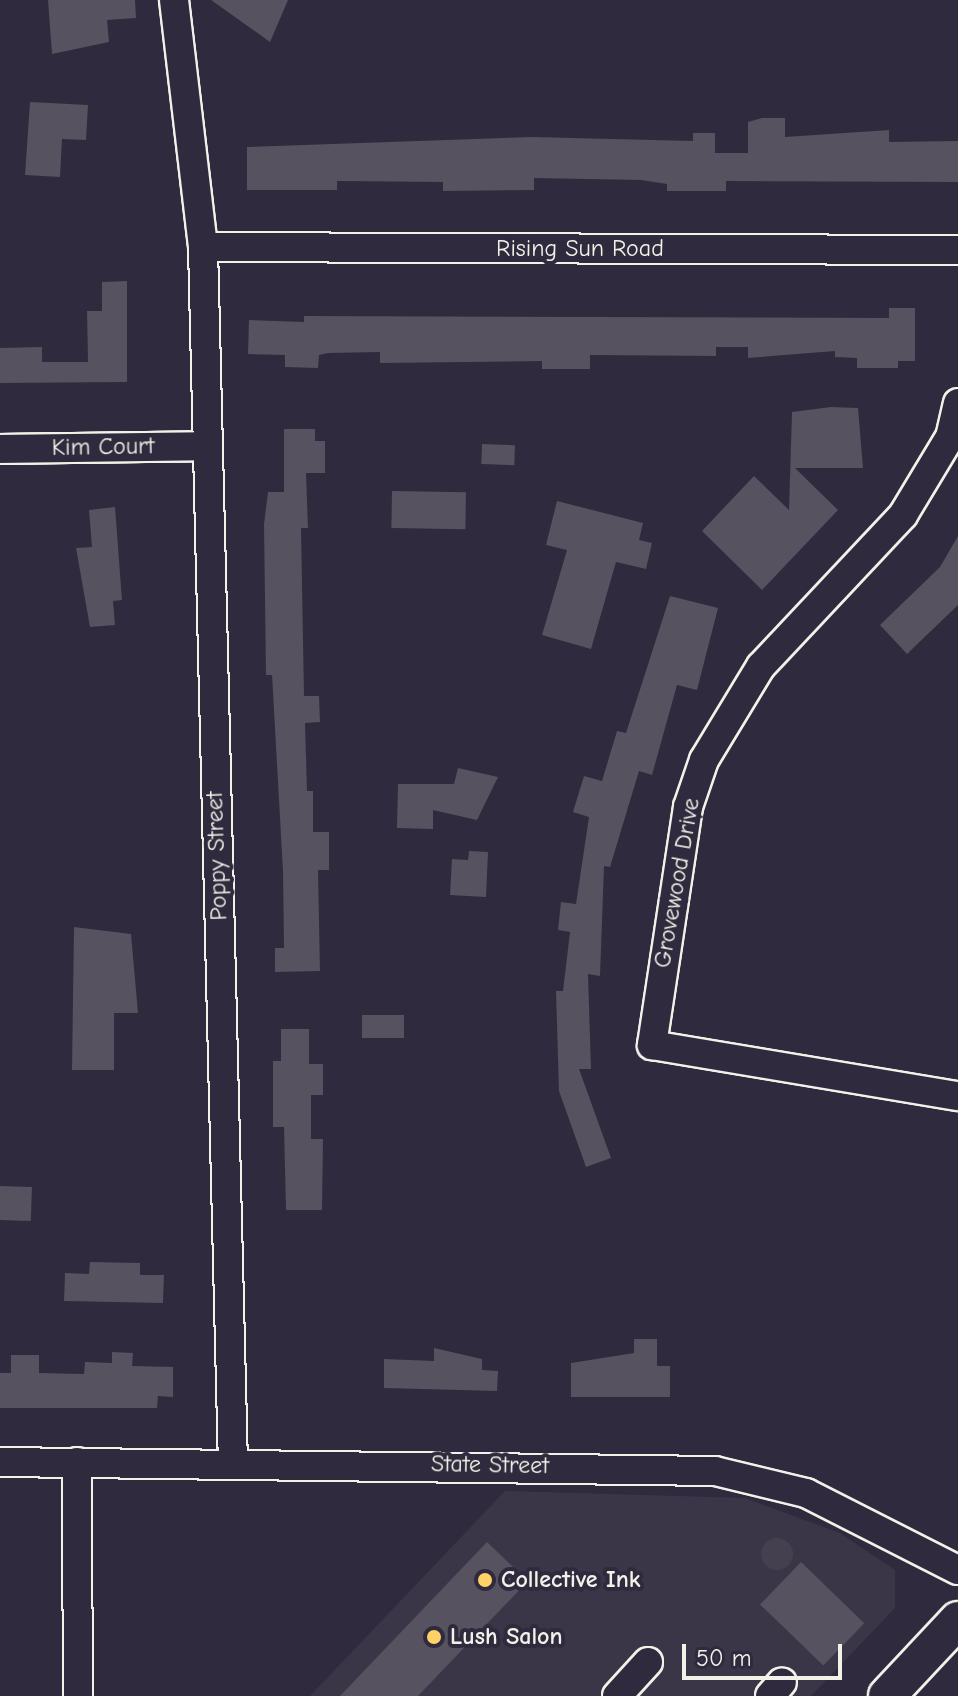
<!DOCTYPE html>
<html>
<head>
<meta charset="utf-8">
<style>
	body { margin:0 }
	#map { position:relative; width:958px; height:1696px; overflow:hidden; background:#2f2a3d; font-family:"Comic Neue",sans-serif }
	div>[style] { position:absolute }
	[style*='--x'] { left:calc(var(--x)*1px); top:calc(var(--y)*1px); width:calc(var(--w)*1px); rotate:calc(var(--a)*1deg) }
	.built>* { inset:0; background:#3b3647 }
	.green>* { inset:0; background:#454050 }
	.round { border-radius:50% }
	.building>* { inset:0; background:#56525f; transform-origin:0 0 }
	.roads { filter:drop-shadow(2px 0 #f4f1e8) drop-shadow(-2px 0 #f4f1e8) drop-shadow(0 2px #f4f1e8) drop-shadow(0 -2px #f4f1e8) }
	.minor>* { height:28px; margin:-14px; padding:0 14px; transform-origin:14px; border-radius:14px; background:#2f2a3d }
	.major>* { height:36px; margin:-18px; padding:0 18px; transform-origin:18px; border-radius:18px; background:#2f2a3d }
	.dots>* { width:22px; height:22px; translate:-50% -50%; box-sizing:border-box; border:4px solid #2f2a3d; border-radius:50% }
	span { translate:-50% -50%; white-space:nowrap; text-align:center; line-height:1.15; -webkit-text-stroke:8px #2f2a3d; paint-order:stroke }
	.street-label { font-size:24px; color:#f4f1e8 }
	.poi-label { font-size:24px; color:#f4f1e8; font-weight:700 }
	.left { translate:0 -50%; text-align:left }
	.scale { position:absolute; left:682px; top:1644px; width:160px; height:36px; box-sizing:border-box; border:4px solid #f4f1e8; border-top:0; padding-left:10px; font-size:24px; line-height:28px; white-space:nowrap; color:#f4f1e8; -webkit-text-stroke:6px #2f2a3d; paint-order:stroke }
</style>
</head>
<body>
<div id="map">
	<div class="built">
		<i style="clip-path:polygon(505px 1491px,745px 1498px,840px 1533px,895px 1570px,895px 1608px,811px 1696px,310px 1696px)"></i>
	</div>
	<div class="green">
		<i class="round" style="left:761px;top:1538px;width:32px;height:32px"></i>
	</div>
	<div class="building">
		<i style="clip-path:polygon(48px 0,135px 0,136px 18px,107px 20px,109px 42px,52px 54px)"></i>
		<i style="clip-path:polygon(211px 0,288px 0,270px 42px)"></i>
		<i style="clip-path:polygon(30px 102px,88px 105px,86px 140px,62px 139px,60px 177px,25px 175px)"></i>
		<i style="clip-path:polygon(762px 118px,785px 118px,785px 137px,889px 130px,889px 142px,958px 141px,958px 182px,726px 181px,726px 191px,667px 191px,667px 184px,641px 180px,534px 178px,534px 190px,443px 191px,443px 182px,337px 181px,337px 190px,247px 190px,247px 147px,533px 137px,693px 141px,693px 133px,715px 133px,715px 153px,748px 153px,748px 122px)"></i>
		<i style="clip-path:polygon(127px 281px,127px 382px,0 383px,0 348px,42px 347px,42px 362px,88px 362px,87px 311px,102px 311px,102px 282px)"></i>
		<i style="clip-path:polygon(889px 308px,915px 308px,915px 361px,898px 361px,898px 368px,857px 368px,857px 358px,835px 357px,835px 351px,748px 358px,748px 347px,716px 347px,716px 356px,590px 355px,590px 369px,542px 369px,542px 361px,380px 363px,380px 352px,328px 353px,319px 355px,318px 368px,285px 367px,285px 355px,248px 354px,249px 320px,304px 322px,304px 316px,889px 318px)"></i>
		<i style="clip-path:polygon(831px 407px,858px 408px,863px 468px,795px 468px,838px 510px,762px 590px,702px 531px,754px 476px,789px 510px,792px 412px)"></i>
		<i style="clip-path:polygon(284px 429px,315px 429px,315px 441px,325px 441px,325px 473px,306px 473px,308px 528px,301px 528px,304px 696px,319px 696px,320px 722px,305px 723px,307px 791px,313px 791px,313px 832px,329px 832px,329px 870px,318px 870px,320px 971px,275px 972px,275px 948px,284px 948px,283px 871px,272px 675px,266px 675px,264px 524px,268px 492px,284px 492px)"></i>
		<i style="left:482px;top:444px;width:33px;height:20px;rotate:2deg"></i>
		<i style="left:392px;top:491px;width:74px;height:37px;rotate:1deg"></i>
		<i style="clip-path:polygon(557px 501px,643px 523px,639px 540px,652px 543px,646px 569px,616px 562px,591px 649px,542px 635px,567px 550px,546px 545px)"></i>
		<i style="clip-path:polygon(115px 507px,122px 600px,113px 601px,115px 625px,90px 627px,76px 548px,92px 547px,89px 510px)"></i>
		<i style="clip-path:polygon(958px 536px,958px 605px,907px 654px,880px 625px,940px 567px)"></i>
		<i style="clip-path:polygon(670px 596px,718px 608px,697px 690px,677px 685px,652px 775px,639px 771px,610px 867px,604px 866px,600px 976px,588px 974px,591px 1069px,579px 1069px,611px 1158px,586px 1167px,559px 1091px,556px 991px,563px 991px,570px 932px,558px 930px,561px 902px,576px 904px,589px 817px,573px 812px,584px 776px,602px 781px,617px 731px,626px 733px)"></i>
		<i style="clip-path:polygon(458px 768px,498px 777px,477px 820px,433px 810px,433px 829px,397px 828px,398px 784px,454px 784px)"></i>
		<i style="clip-path:polygon(469px 851px,488px 852px,486px 897px,450px 895px,452px 859px,468px 860px)"></i>
		<i style="clip-path:polygon(74px 927px,131px 934px,138px 1013px,114px 1013px,114px 1070px,72px 1070px)"></i>
		<i style="left:404px;top:1015px;width:23px;height:42px;rotate:90deg"></i>
		<i style="clip-path:polygon(281px 1029px,309px 1029px,309px 1064px,323px 1064px,323px 1095px,311px 1095px,311px 1139px,323px 1139px,322px 1210px,286px 1210px,284px 1127px,273px 1127px,273px 1061px,281px 1061px)"></i>
		<i style="left:0;top:1186px;width:32px;height:34px;rotate:2deg"></i>
		<i style="clip-path:polygon(90px 1262px,140px 1263px,140px 1275px,164px 1275px,163px 1303px,64px 1301px,65px 1273px,89px 1274px)"></i>
		<i style="clip-path:polygon(634px 1339px,657px 1339px,657px 1366px,670px 1366px,670px 1397px,571px 1397px,571px 1363px,634px 1353px)"></i>
		<i style="clip-path:polygon(434px 1348px,482px 1359px,482px 1370px,498px 1371px,497px 1391px,384px 1388px,384px 1359px,434px 1361px)"></i>
		<i style="clip-path:polygon(112px 1352px,133px 1353px,132px 1366px,173px 1367px,173px 1397px,158px 1396px,157px 1408px,0 1408px,0 1373px,11px 1373px,11px 1355px,39px 1355px,39px 1373px,84px 1374px,85px 1362px,112px 1363px)"></i>
		<i style="clip-path:polygon(487px 1542px,528px 1581px,418px 1696px,340px 1696px)"></i>
		<i style="left:801px;top:1562px;width:88px;height:59px;rotate:44deg"></i>
	</div>
	<div class="roads">
		<div class="minor">
			<i style="--x:174;--y:0;--w:249;--a:83.3"></i>
			<i style="--x:203;--y:247;--w:1217;--a:88.59"></i>
			<i style="--x:203;--y:247;--w:755;--a:0.23"></i>
			<i style="--x:958;--y:403;--w:35;--a:103"></i>
			<i style="--x:950;--y:437;--w:91;--a:121.1"></i>
			<i style="--x:903;--y:515;--w:207;--a:133.2"></i>
			<i style="--x:761;--y:666;--w:110;--a:121.2"></i>
			<i style="--x:704;--y:760;--w:50;--a:108.8"></i>
			<i style="--x:688;--y:807;--w:241;--a:98.6"></i>
			<i style="--x:652;--y:1045;--w:310;--a:9.5"></i>
			<i style="--x:0;--y:449;--w:206;--a:-0.8"></i>
			<i style="--x:0;--y:1462;--w:715;--a:0.72"></i>
			<i style="--x:715;--y:1471;--w:94;--a:13.6"></i>
			<i style="--x:806;--y:1493;--w:170;--a:26.9"></i>
			<i style="--x:77;--y:1462;--w:234;--a:89.8"></i>
			<i style="--x:617;--y:1696;--w:46;--a:-47.6"></i>
			<i style="--x:770;--y:1696;--w:18;--a:-49"></i>
		</div>
		<div class="major">
			<i style="--x:887;--y:1696;--w:104;--a:-46.9"></i>
		</div>
	</div>
	<div class="dots">
		<i style="left:485px;top:1580px;background:#ffd166"></i>
		<i style="left:434px;top:1637px;background:#ffd166"></i>
	</div>
	<div class="street-label">
		<span style="left:580px;top:249px">Rising Sun Road</span>
		<span style="left:103px;top:447px;rotate:-1deg">Kim Court</span>
		<span style="left:217px;top:856px;rotate:-92deg">Poppy Street</span>
		<span style="left:677px;top:883px;rotate:-80deg">Grovewood Drive</span>
		<span style="left:490px;top:1465px;rotate:1deg">State Street</span>
	</div>
	<div class="poi-label">
		<span class="left" style="left:501px;top:1580px">Collective Ink</span>
		<span class="left" style="left:450px;top:1637px">Lush Salon</span>
	</div>
	<div class="scale">50 m</div>
</div>
</body>
</html>
